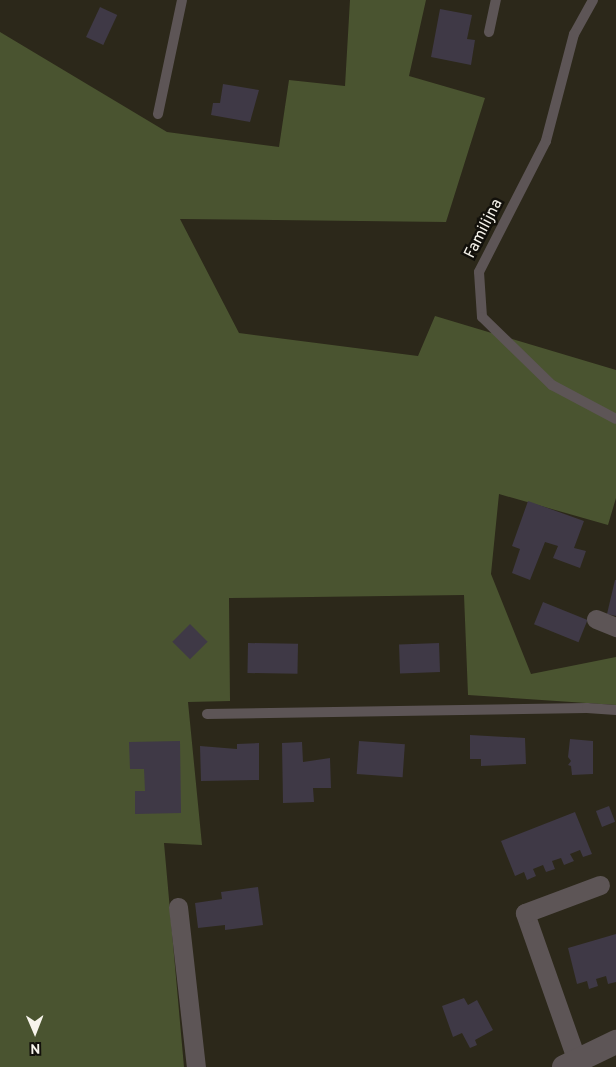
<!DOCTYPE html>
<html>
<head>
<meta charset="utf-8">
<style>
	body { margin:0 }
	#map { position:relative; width:616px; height:1067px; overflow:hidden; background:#2c281a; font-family:Overpass,sans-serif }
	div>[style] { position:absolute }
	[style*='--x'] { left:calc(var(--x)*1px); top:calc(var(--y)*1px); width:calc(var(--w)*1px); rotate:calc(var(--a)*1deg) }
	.green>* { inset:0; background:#4a5430 }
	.building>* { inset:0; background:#3f3946; transform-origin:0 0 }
	.service>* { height:10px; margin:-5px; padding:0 5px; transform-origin:5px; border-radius:5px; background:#5d5556 }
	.minor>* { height:19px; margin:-9.5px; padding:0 9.5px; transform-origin:9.5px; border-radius:9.5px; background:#5d5556 }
	.tertiary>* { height:24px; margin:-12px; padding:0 12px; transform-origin:12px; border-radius:12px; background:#5d5556 }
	span { translate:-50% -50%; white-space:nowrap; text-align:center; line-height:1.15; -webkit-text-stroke:5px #12100b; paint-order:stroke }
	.street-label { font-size:16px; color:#f7f4ec }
	.north { position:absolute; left:10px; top:1007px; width:50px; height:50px; -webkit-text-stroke:4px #12100b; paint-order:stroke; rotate:179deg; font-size:14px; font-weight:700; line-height:20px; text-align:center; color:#f7f4ec }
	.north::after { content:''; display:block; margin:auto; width:18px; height:22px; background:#f7f4ec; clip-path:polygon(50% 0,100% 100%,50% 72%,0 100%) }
</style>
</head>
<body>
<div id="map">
	<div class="green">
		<i style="clip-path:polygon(350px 0,426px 0,409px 76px,485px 98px,446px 222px,180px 219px,239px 333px,418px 356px,435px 316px,616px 370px,616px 498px,608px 525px,499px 494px,491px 574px,531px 674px,616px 657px,616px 705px,468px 695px,464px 595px,229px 598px,230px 701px,188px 702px,202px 845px,164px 843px,184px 1067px,0 1067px,0 32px,167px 132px,279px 147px,289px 80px,345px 86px)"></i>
	</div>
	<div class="building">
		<i style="left:100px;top:7px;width:19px;height:33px;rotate:25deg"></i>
		<i style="clip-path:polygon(440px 9px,472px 15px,467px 39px,475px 40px,471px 65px,431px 57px)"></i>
		<i style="clip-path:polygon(223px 84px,259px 90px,250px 122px,211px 115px,213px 103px,220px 103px)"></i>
		<i style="clip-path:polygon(528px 501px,584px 521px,574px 548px,586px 551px,580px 568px,553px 558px,558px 546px,545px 542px,530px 580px,512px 573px,520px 549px,512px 546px)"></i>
		<i style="clip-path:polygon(615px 580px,616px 580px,616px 616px,607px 614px)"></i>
		<i style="left:543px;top:602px;width:48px;height:24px;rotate:22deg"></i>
		<i style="left:190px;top:624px;width:25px;height:25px;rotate:45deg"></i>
		<i style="left:248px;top:643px;width:50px;height:30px;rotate:1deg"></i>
		<i style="left:439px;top:643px;width:29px;height:40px;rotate:88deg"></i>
		<i style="clip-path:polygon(470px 735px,525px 738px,526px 764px,481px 766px,481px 759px,470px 759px)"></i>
		<i style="clip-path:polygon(570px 739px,593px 741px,593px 774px,572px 775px,571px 766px,568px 765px,571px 761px,568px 757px)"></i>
		<i style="clip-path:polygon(180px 741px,181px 813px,135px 814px,135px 791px,145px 791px,144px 769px,130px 769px,129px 742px)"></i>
		<i style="left:359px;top:741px;width:46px;height:33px;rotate:4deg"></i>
		<i style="clip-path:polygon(302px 742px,303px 762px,330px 758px,331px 788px,313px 788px,314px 802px,283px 803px,282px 743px)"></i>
		<i style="clip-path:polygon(259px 743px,259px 780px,201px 781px,200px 746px,237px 749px,237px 744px)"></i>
		<i style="left:609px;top:806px;width:17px;height:14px;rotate:69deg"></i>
		<i style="clip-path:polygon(575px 812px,592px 854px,583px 857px,580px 850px,570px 854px,574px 861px,564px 865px,561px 858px,552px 861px,555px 869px,546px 872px,543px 865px,533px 869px,536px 876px,527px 880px,524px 872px,515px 876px,501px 841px)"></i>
		<i style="clip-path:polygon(258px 887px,263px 925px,225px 930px,225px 925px,198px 928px,195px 903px,222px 899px,221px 892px)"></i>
		<i style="clip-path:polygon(616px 934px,616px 982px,608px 984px,606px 976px,596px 979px,598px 986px,589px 989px,587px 981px,577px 984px,568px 948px)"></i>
		<i style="clip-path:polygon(464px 998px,468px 1005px,477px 1000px,493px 1030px,475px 1040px,477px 1045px,470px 1048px,462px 1033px,453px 1037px,442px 1006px)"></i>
	</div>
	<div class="service">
		<i style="--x:593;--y:0;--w:39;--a:119"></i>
		<i style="--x:574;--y:34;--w:111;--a:104.7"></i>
		<i style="--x:546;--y:141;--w:147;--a:117.1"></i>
		<i style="--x:479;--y:272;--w:45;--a:86.2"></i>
		<i style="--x:482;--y:317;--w:98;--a:44.2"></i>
		<i style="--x:552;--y:385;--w:72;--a:28"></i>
		<i style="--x:489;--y:32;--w:33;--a:-78"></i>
		<i style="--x:158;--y:114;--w:116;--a:-78.1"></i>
		<i style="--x:207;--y:714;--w:380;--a:-0.9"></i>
		<i style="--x:587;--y:708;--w:29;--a:4"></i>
	</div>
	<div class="minor">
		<i style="--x:596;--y:619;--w:22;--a:22"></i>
		<i style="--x:178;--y:907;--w:161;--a:83.6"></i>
		<i style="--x:577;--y:1061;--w:157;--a:-109.4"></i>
		<i style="--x:525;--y:913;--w:80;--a:-20.5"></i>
	</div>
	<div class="tertiary">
		<i style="--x:564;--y:1067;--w:58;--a:-25.7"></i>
	</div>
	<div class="street-label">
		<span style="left:484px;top:229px;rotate:-63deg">Familijna</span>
	</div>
	<div class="north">N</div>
</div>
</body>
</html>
